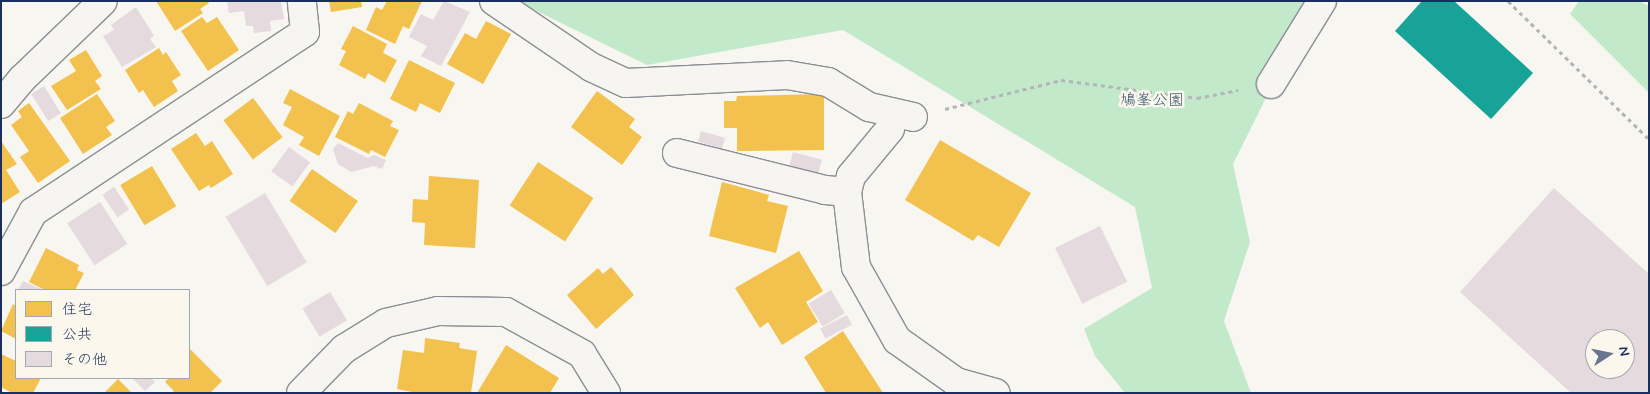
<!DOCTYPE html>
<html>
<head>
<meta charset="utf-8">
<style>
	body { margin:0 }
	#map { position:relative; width:1650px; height:394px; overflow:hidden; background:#f8f6f0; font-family:Mynerve,"Klee One",sans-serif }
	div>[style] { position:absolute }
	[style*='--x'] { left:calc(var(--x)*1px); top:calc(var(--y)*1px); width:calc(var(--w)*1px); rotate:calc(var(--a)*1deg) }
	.green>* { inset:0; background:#c3e9cb }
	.homes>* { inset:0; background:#f2c14e; transform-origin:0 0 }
	.public>* { inset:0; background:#17a398 }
	.building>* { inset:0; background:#e5dadd; transform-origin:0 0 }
	.path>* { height:3px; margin-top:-1.5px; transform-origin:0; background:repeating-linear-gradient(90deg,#b3b5b7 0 4px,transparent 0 8px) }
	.roads { filter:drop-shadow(1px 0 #8b8e94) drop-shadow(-1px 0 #8b8e94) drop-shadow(0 1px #8b8e94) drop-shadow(0 -1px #8b8e94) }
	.minor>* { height:28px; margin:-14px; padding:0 14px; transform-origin:14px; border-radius:14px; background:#f6f5f1 }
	span { translate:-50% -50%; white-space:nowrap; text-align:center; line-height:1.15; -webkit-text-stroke:5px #fbf7ec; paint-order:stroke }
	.park-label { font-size:16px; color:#3a5b72 }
	.frame { position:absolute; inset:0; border:2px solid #1b2f5e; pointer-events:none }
	.legend { position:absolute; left:15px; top:289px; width:175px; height:90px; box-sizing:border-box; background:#fbf7ec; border:1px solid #a1a7b3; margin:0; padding:6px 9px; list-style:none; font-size:15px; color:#1b2f5e }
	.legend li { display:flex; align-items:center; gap:10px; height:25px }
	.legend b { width:25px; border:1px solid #a1a7b3 }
	.north { position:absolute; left:1585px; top:329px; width:50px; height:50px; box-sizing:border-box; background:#fbf7ec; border:1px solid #a1a7b3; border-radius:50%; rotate:79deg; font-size:14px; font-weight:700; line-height:20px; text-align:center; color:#1b2f5e }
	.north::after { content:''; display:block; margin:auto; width:18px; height:22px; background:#687591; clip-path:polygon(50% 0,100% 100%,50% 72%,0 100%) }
</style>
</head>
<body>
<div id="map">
	<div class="green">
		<i style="clip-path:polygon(516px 1px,1314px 1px,1233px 164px,1250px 242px,1224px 321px,1251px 393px,1125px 393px,1095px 356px,1084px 329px,1152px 288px,1135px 207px,843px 30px,647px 65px)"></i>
		<i style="clip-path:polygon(1579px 1px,1639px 1px,1649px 6px,1649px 93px,1570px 14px)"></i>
	</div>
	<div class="homes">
		<i style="clip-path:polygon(156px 1px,207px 1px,209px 3px,200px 9px,203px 13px,175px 31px)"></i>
		<i style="clip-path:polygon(329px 1px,361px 1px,362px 7px,331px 12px)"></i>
		<i style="clip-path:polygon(387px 1px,422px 1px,409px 29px,403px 26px,395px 44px,366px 30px,376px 7px,382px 10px)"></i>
		<i style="clip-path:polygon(202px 17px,207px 23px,217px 17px,239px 50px,208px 71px,181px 31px)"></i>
		<i style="clip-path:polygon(486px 21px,511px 34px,483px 84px,447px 64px,465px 33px,476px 39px)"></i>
		<i style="clip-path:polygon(353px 26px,387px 44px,383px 53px,397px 60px,385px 83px,368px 73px,365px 79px,339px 65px,346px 51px,341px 49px)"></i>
		<i style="clip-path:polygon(159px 48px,163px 55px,166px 52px,181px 75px,172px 81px,178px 91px,154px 107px,143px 90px,139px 93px,125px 70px)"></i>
		<i style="clip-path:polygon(86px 50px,102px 76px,95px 81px,101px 89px,67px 110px,51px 86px,76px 71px,69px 60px)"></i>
		<i style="clip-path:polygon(409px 60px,455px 83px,440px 113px,420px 103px,416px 112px,390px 99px)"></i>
		<i style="clip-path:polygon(290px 89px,340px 116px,319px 156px,299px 145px,304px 137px,283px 125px,292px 107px,283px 103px)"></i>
		<i style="clip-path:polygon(597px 91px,635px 119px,629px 127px,642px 137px,622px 165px,571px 127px)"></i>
		<i style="clip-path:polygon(97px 94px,115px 121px,106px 127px,112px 135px,83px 154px,60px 118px)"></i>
		<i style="clip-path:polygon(824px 94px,824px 150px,737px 151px,737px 128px,724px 128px,724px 101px,736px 101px,737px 96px)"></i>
		<i style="left:253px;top:98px;width:49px;height:37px;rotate:53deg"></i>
		<i style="clip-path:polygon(29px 103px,70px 161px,38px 183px,20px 157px,29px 151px,11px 125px,22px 117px,18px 111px)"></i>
		<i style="clip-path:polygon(359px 103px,393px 121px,390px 126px,399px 130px,385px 157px,371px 150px,369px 154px,335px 137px,348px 111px,353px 114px)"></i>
		<i style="clip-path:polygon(196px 133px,205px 146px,212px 141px,233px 174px,211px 188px,209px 185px,199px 191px,171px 149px)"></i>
		<i style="clip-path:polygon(940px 140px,1031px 193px,999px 247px,978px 235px,973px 241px,905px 200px)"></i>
		<i style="clip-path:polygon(1px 141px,17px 164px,6px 170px,20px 192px,1px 204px)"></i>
		<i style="left:538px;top:162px;width:66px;height:52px;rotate:33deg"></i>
		<i style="left:152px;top:166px;width:47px;height:37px;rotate:59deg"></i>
		<i style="left:312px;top:169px;width:56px;height:39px;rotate:35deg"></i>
		<i style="clip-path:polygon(429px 176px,479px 180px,475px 248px,424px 245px,425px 223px,412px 222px,413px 199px,428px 200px)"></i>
		<i style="clip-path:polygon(722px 182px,769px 195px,767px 201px,788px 206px,776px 253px,709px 236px)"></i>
		<i style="clip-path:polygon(46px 248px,79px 265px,77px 270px,84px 273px,75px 290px,45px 290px,29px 282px)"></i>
		<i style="clip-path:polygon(799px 251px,823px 291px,806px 302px,818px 322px,782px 345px,768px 322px,760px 328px,735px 288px)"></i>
		<i style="clip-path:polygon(611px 267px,634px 295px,596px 329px,567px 295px,598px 268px,603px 274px)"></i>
		<i style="clip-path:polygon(13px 304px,16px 306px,16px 339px,1px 331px)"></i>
		<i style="clip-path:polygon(843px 331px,883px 393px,826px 393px,804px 357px)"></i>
		<i style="clip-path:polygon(425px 338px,460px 343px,459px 348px,477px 351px,471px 393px,417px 393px,397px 389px,403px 350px,424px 353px)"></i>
		<i style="clip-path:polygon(506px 345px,559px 378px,550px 393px,477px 393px)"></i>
		<i style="clip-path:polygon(189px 348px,222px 381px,210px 393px,172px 393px,174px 391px,165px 382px,169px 378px,189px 378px)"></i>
		<i style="clip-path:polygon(1px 354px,16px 361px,16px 378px,41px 378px,33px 393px,12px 393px,1px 387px)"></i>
		<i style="clip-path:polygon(118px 379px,132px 393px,104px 393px)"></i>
	</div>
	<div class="public">
		<i style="clip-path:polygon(1422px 1px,1454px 1px,1533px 73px,1491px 119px,1395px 31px)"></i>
	</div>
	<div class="building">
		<i style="clip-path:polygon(227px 1px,281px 1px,284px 19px,270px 21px,271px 31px,254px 33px,253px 26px,246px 26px,244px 11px,229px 13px)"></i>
		<i style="clip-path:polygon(444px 1px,470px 12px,441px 66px,421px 56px,427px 46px,409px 37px,421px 14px,433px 20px)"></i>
		<i style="clip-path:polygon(136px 7px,154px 36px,150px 39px,156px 47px,122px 67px,103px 36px,114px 30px,111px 25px)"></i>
		<i style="left:44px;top:86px;width:32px;height:15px;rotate:58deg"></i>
		<i style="left:701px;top:131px;width:25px;height:11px;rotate:16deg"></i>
		<i style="clip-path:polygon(338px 143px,368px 158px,374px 155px,386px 160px,382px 169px,374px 166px,351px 172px,338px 164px,333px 149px)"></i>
		<i style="left:289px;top:147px;width:26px;height:30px;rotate:36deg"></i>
		<i style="left:793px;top:152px;width:30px;height:14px;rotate:15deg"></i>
		<i style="left:114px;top:187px;width:27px;height:14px;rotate:56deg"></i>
		<i style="clip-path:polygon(evenodd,1554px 188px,1649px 274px,1649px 393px,1571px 393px,1460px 292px,1554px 188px,1595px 339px,1625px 339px,1625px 369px,1595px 369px,1595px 339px)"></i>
		<i style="left:265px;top:193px;width:81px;height:46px;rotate:59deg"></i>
		<i style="left:100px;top:202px;width:50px;height:39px;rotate:57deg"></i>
		<i style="left:1100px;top:226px;width:62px;height:50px;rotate:64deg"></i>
		<i style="clip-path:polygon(23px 281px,43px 290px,18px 290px)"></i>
		<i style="left:831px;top:290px;width:27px;height:26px;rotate:59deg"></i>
		<i style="left:330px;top:292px;width:33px;height:32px;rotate:59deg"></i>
		<i style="left:847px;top:315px;width:11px;height:30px;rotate:63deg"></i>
		<i style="clip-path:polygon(132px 378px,151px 378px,155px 382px,145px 391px)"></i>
	</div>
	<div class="path">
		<i style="--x:1508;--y:1;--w:197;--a:44.4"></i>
		<i style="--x:945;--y:109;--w:120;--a:-14"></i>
		<i style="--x:1061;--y:80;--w:137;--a:7.5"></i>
		<i style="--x:1197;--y:98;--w:42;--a:-11"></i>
	</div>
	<div class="roads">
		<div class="minor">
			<i style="--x:494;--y:1;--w:117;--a:34.2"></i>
			<i style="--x:591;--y:67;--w:38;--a:25"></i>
			<i style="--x:626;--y:83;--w:161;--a:-2.8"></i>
			<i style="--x:787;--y:75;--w:42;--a:9.7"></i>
			<i style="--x:828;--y:82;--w:48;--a:31.4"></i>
			<i style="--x:869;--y:107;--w:45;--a:12.8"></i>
			<i style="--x:1271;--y:84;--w:97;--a:-58.4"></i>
			<i style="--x:1;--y:104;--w:33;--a:-50"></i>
			<i style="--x:22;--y:79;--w:112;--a:-43.9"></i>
			<i style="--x:890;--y:129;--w:61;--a:129.7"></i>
			<i style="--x:851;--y:176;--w:16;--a:104"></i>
			<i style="--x:847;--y:192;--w:76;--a:83.2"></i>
			<i style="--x:856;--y:267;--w:84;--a:60.7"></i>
			<i style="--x:897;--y:340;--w:72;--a:35.4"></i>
			<i style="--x:956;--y:382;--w:41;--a:15.4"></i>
			<i style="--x:677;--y:153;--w:153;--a:14"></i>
			<i style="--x:825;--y:190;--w:22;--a:5"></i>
			<i style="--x:1;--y:271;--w:67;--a:-61.5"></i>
			<i style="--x:33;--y:212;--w:326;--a:-33.5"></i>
			<i style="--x:305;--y:32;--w:31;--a:-96"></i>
			<i style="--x:301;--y:393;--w:62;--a:-45.7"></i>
			<i style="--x:344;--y:349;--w:49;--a:-31.8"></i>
			<i style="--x:386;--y:323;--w:53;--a:-13"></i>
			<i style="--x:438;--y:311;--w:68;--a:0.8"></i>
			<i style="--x:506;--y:312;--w:87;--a:28.9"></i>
			<i style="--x:582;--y:354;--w:46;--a:58.4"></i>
		</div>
	</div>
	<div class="park-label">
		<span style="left:1152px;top:101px">鳩峯公園</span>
	</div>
	<div class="frame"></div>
	<ul class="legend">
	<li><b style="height:14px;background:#f2c14e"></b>住宅</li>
	<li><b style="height:14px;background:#17a398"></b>公共</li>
	<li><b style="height:14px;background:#e5dadd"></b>その他</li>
	</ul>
	<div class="north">N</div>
</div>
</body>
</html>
